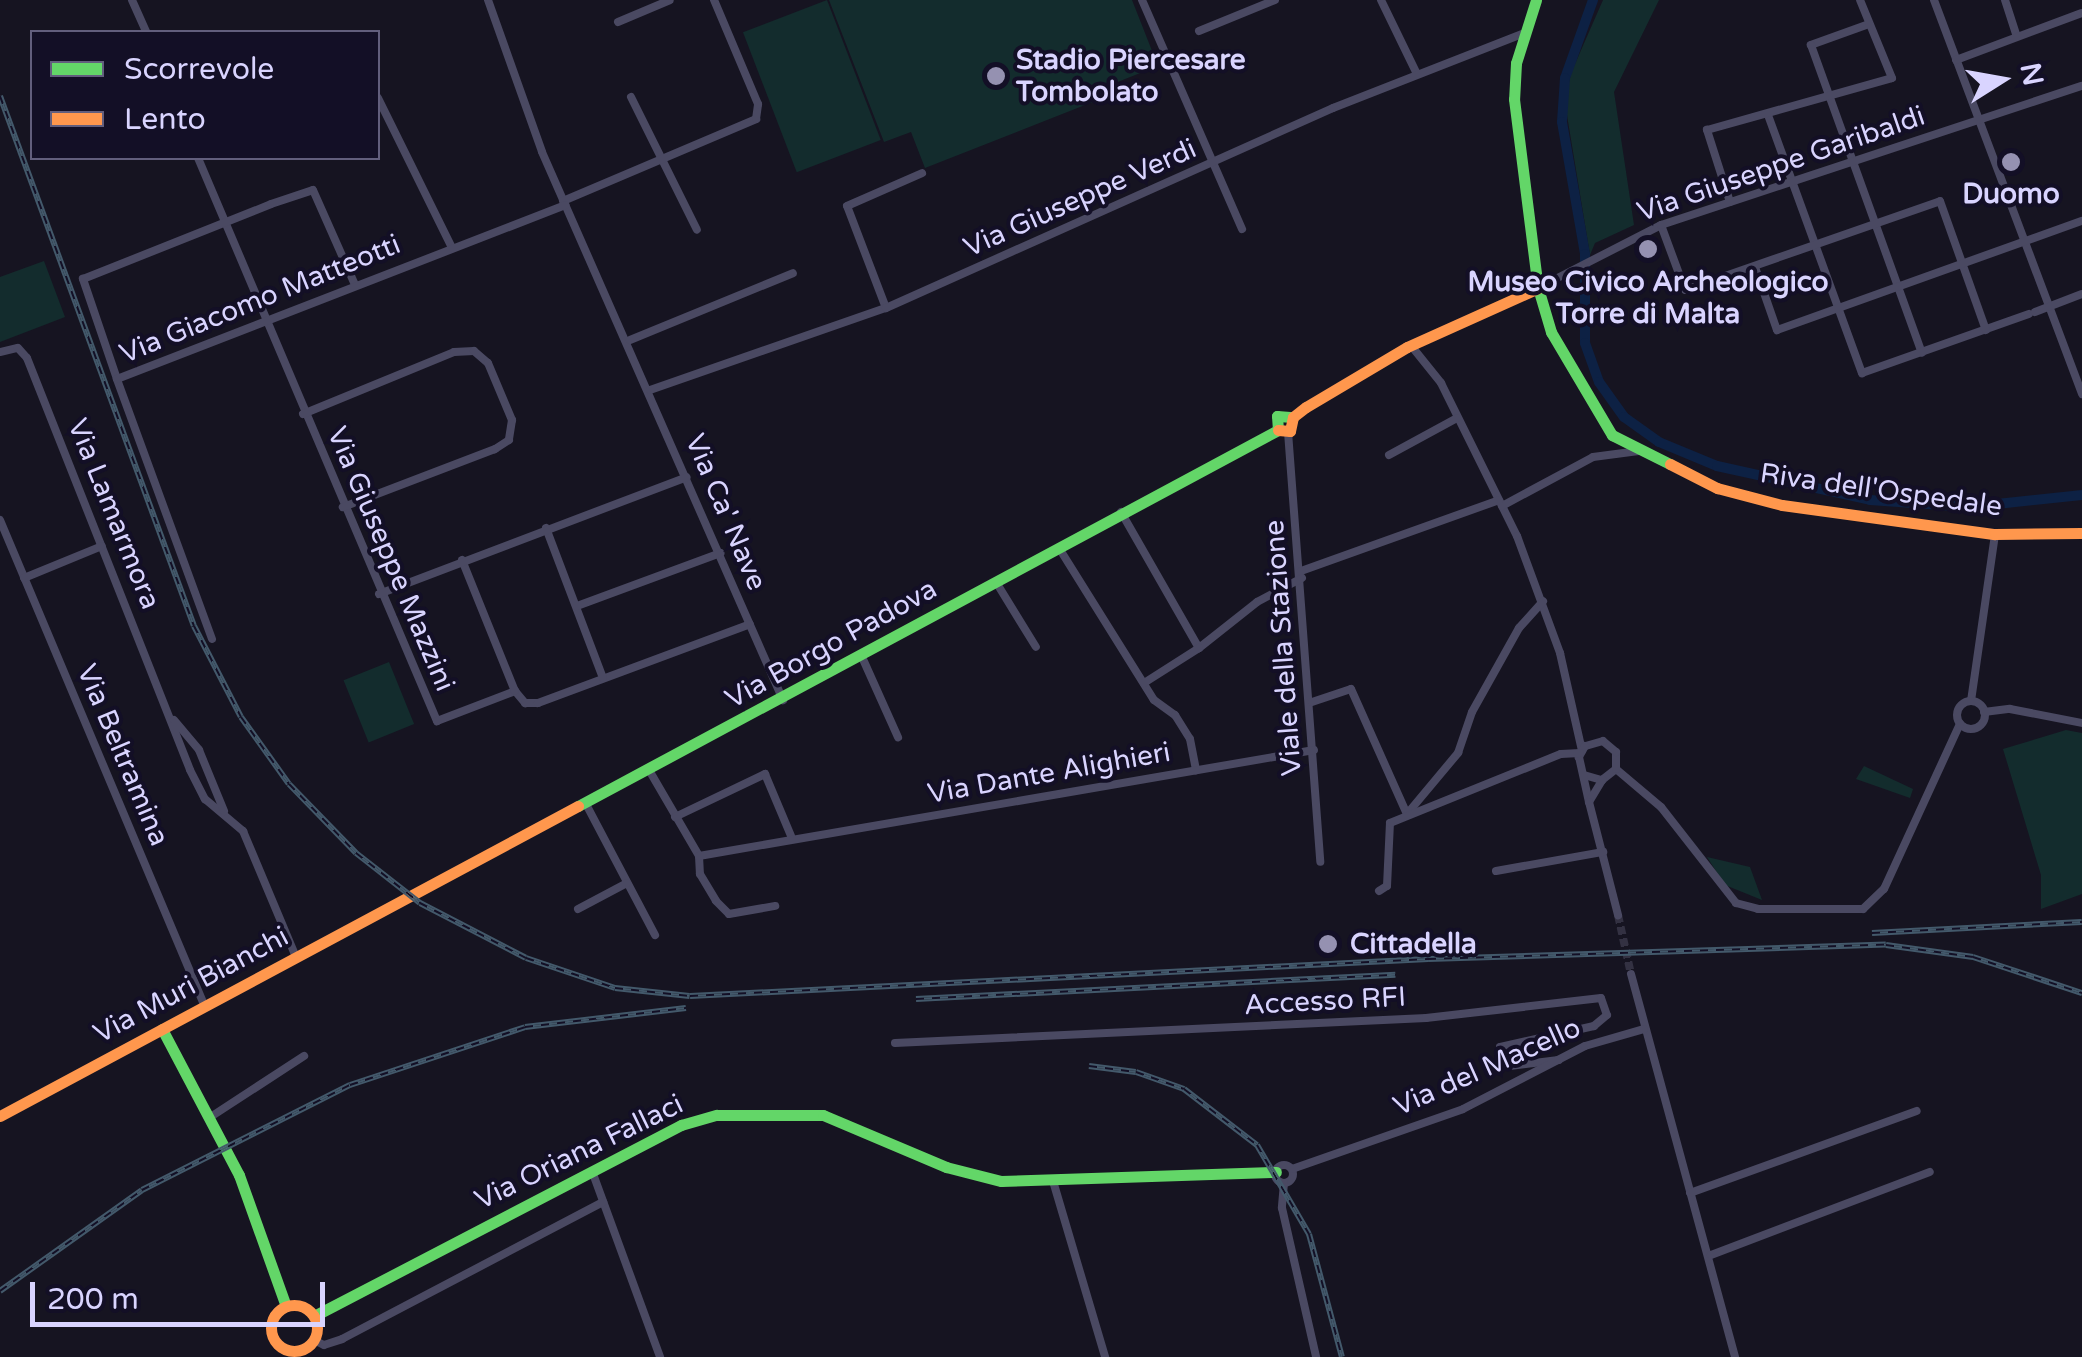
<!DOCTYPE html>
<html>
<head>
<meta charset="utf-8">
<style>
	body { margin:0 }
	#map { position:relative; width:2082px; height:1357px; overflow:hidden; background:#161421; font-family:"Varela Round",sans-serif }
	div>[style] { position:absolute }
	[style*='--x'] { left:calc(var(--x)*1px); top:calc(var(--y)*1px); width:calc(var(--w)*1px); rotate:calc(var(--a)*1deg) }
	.green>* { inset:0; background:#132c2d; transform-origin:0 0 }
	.canal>* { height:10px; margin:-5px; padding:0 5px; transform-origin:5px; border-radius:5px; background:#0d2144 }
	.street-tunnel>* { height:8px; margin-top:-4px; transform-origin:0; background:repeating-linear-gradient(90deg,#333142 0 8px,transparent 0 12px) }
	.street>* { height:8px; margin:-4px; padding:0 4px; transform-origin:4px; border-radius:4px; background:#4a4962 }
	.street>.ring { margin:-4px; padding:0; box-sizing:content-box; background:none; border:8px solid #4a4962; border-radius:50% }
	.fast>* { height:11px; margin:-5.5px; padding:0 5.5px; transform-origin:5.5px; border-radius:5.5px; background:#63d668 }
	.slow>* { height:11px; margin:-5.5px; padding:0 5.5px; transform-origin:5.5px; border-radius:5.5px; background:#ff974d }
	.slow>.ring { margin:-5.5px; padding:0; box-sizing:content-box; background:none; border:11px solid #ff974d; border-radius:50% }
	.rail>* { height:6px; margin-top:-3px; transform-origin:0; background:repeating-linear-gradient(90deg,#130f26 0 8px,#43596b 0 16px); box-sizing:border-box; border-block:2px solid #43596b }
	.dots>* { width:28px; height:28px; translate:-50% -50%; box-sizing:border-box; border:5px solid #130f26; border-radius:50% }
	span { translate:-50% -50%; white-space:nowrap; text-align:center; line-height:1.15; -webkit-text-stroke:8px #130f26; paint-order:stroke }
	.poi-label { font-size:28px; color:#d9d4ff; font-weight:700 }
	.left { translate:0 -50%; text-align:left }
	.street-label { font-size:28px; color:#d9d4ff }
	.legend { position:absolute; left:30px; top:30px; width:350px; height:130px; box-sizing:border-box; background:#130f26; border:2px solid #625e7d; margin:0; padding:12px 18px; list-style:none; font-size:30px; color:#d9d4ff }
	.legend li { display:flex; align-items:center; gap:20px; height:50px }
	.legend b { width:50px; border:2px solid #625e7d }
	.north { position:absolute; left:1952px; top:30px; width:100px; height:100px; -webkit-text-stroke:8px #130f26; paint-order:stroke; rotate:79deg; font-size:28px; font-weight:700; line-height:40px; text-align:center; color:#d9d4ff }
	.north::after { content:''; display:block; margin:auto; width:35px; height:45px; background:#d9d4ff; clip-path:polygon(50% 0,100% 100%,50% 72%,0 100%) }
	.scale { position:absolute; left:30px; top:1282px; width:295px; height:45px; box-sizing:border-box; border:5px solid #d9d4ff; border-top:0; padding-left:12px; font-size:30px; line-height:35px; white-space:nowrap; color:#d9d4ff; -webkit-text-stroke:8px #130f26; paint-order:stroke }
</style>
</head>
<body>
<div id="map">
	<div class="green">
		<i style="left:827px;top:0;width:150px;height:90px;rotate:69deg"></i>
		<i style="clip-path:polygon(829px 0,1132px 0,1158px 66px,1110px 85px,1113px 94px,925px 168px,911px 132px,884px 142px)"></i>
		<i style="clip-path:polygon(1603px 0,1659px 0,1614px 92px,1634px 225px,1595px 243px,1590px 255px,1565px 103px,1571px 73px)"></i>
		<i style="clip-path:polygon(44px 261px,65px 317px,0 342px,0 277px)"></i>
		<i style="left:389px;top:662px;width:67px;height:49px;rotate:68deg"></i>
		<i style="clip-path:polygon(2066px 730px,2082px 733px,2082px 894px,2041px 909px,2041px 875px,2003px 749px)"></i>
		<i style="clip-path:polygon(1864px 766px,1913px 789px,1910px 798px,1856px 779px)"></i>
		<i style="clip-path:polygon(1707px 857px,1750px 867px,1762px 900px,1725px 885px)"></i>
	</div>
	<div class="canal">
		<i style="--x:1593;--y:0;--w:83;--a:109.7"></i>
		<i style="--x:1565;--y:78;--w:44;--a:93.9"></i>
		<i style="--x:1562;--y:122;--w:134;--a:80.1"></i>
		<i style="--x:1585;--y:254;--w:89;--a:90"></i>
		<i style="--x:1585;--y:343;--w:41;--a:70.3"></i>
		<i style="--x:1599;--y:382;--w:43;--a:54.5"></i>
		<i style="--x:1624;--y:417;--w:43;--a:35.5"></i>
		<i style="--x:1659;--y:442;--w:63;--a:22.5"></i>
		<i style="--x:1717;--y:466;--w:157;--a:12.5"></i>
		<i style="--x:1870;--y:500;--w:99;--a:4"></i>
		<i style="--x:1969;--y:507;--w:114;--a:-6.1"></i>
	</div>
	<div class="street-tunnel">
		<i style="--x:1618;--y:915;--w:60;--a:77.6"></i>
	</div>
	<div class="street">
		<i style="--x:132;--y:0;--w:35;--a:66"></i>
		<i style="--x:488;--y:0;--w:161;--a:70.4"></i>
		<i style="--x:542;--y:152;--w:599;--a:66.26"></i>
		<i style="--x:1142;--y:0;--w:250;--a:66.4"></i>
		<i style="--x:1381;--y:0;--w:82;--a:64.1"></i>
		<i style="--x:1934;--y:0;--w:421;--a:69.4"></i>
		<i style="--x:2005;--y:0;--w:38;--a:72"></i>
		<i style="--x:618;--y:22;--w:56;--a:-22.9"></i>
		<i style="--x:1869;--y:24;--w:62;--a:160.1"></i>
		<i style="--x:1811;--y:45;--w:327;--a:70.2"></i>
		<i style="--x:1199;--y:31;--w:82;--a:-22.2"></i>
		<i style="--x:1956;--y:60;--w:134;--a:-20.5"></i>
		<i style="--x:631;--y:97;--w:148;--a:63.6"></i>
		<i style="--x:378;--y:98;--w:167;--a:63.7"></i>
		<i style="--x:1768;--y:115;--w:275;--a:70"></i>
		<i style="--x:1862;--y:373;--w:177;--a:-19.5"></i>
		<i style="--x:198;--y:158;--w:612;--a:67"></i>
		<i style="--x:437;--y:721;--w:84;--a:-21"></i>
		<i style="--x:515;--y:691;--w:16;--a:50"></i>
		<i style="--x:525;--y:703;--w:13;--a:0"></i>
		<i style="--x:538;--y:703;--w:226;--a:-20.4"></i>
		<i style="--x:563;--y:201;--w:210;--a:-23"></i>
		<i style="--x:756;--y:119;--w:15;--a:-82"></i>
		<i style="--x:758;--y:104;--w:113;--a:-112.9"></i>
		<i style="--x:1730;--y:202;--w:76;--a:-107.7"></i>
		<i style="--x:1707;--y:130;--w:192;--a:-15.7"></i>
		<i style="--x:1892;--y:78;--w:84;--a:-112.3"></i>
		<i style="--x:1661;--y:225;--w:69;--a:69.7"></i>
		<i style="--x:1685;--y:290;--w:270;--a:-19.2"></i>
		<i style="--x:1940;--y:201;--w:137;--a:70.4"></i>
		<i style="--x:1755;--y:267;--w:67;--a:70.8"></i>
		<i style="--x:1777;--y:330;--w:324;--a:-19.7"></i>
		<i style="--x:1538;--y:288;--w:138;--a:-27.1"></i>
		<i style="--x:1661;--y:225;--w:443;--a:-18.3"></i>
		<i style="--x:886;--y:308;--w:109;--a:-110.9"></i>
		<i style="--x:847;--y:206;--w:82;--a:-23.7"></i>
		<i style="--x:2035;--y:312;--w:50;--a:-21"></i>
		<i style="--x:630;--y:340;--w:176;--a:-22.3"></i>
		<i style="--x:1413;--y:348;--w:45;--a:51.3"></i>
		<i style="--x:1441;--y:383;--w:171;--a:63.6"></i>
		<i style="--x:1517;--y:536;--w:125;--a:69.8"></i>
		<i style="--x:1560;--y:653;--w:100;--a:77.3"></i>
		<i style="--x:0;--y:352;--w:18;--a:-13"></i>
		<i style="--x:18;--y:348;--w:13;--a:48"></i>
		<i style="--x:27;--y:358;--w:443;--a:68.4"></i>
		<i style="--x:190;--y:770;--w:33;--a:63"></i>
		<i style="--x:205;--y:799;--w:50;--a:40.1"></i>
		<i style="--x:243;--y:831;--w:137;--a:67.2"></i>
		<i style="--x:117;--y:379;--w:106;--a:-108.8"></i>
		<i style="--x:83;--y:279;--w:202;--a:-21.7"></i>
		<i style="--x:271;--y:204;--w:44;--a:-18.4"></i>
		<i style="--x:313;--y:190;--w:104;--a:66.1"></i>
		<i style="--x:650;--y:390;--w:250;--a:-19.2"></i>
		<i style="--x:886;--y:308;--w:490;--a:-24.1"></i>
		<i style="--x:1333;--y:108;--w:203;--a:-21.4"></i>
		<i style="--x:303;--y:414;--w:163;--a:-22.3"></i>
		<i style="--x:454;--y:352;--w:20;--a:-3"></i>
		<i style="--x:474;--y:351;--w:18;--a:41"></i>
		<i style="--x:488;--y:363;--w:62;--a:67.2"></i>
		<i style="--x:512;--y:420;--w:20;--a:99"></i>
		<i style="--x:509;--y:440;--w:17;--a:147"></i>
		<i style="--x:495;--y:449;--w:163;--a:159.1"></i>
		<i style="--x:1288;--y:432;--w:431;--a:85.7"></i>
		<i style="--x:1389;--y:455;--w:77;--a:-28.6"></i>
		<i style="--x:1502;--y:506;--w:103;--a:-28.3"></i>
		<i style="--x:1593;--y:457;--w:46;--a:-7.4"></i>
		<i style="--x:1121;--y:512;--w:157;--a:60.2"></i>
		<i style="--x:1199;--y:648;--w:74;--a:-38.4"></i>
		<i style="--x:1257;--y:602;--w:51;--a:-28.1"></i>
		<i style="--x:0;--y:520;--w:528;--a:67.17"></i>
		<i style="--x:546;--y:528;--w:160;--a:69.2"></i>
		<i style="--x:1059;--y:548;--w:179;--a:58"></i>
		<i style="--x:1154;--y:700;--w:26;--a:36"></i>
		<i style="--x:1175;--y:715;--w:28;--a:58"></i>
		<i style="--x:1190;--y:739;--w:32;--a:79"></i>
		<i style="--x:462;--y:560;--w:141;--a:68"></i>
		<i style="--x:1301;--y:571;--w:210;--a:-19.7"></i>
		<i style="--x:24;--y:578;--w:84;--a:-22.3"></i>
		<i style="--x:996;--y:582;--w:76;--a:58.4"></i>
		<i style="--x:379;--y:594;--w:329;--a:-20.8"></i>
		<i style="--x:577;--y:606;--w:153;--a:-20.3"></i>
		<i style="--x:212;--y:639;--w:277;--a:-110.1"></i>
		<i style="--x:117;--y:379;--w:481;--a:-21.2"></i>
		<i style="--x:862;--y:657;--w:88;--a:65.8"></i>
		<i style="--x:1144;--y:683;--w:65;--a:-32.5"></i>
		<i style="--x:1971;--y:701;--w:169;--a:-81.8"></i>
		<i class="ring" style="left:1957px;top:701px;width:20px;height:20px"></i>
		<i style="--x:1312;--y:702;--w:41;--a:-18.4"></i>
		<i style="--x:1351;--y:689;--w:137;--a:65.9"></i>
		<i style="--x:1984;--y:712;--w:26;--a:-7"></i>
		<i style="--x:2010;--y:709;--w:73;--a:11"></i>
		<i style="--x:174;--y:720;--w:39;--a:50"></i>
		<i style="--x:199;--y:750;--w:66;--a:67.7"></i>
		<i style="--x:1616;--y:769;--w:59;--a:40.2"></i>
		<i style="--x:1661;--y:807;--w:122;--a:52"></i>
		<i style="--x:1736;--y:903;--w:23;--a:15"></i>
		<i style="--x:1758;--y:909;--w:105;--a:0"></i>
		<i style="--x:1863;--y:909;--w:29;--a:-44"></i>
		<i style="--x:1884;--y:889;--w:182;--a:-65.3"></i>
		<i style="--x:649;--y:770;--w:99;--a:59.8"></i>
		<i style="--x:699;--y:856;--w:18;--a:87"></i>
		<i style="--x:700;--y:874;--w:31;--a:59"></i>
		<i style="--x:716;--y:901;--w:18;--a:45"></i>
		<i style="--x:729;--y:914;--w:47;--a:-9.9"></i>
		<i style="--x:1584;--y:775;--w:19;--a:16"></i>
		<i style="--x:1602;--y:780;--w:18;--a:-38"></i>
		<i style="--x:1616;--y:769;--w:17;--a:-90"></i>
		<i style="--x:1616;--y:752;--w:17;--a:-140"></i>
		<i style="--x:1603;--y:741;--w:19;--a:164"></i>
		<i style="--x:1585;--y:746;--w:13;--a:119"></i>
		<i style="--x:1579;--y:757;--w:46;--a:77.5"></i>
		<i style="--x:1589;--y:802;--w:26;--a:-59"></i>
		<i style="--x:1589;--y:802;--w:117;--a:75.6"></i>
		<i style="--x:587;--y:806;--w:146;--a:62.2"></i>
		<i style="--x:1407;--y:814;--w:80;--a:-50.1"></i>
		<i style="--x:1458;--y:753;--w:43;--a:-71.1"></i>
		<i style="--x:1472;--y:712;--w:96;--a:-60.8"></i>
		<i style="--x:1519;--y:628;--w:36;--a:-48"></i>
		<i style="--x:675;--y:817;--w:100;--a:-25.5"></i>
		<i style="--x:765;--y:774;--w:67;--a:67.2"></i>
		<i style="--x:699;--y:856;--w:624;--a:-9.78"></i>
		<i style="--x:1496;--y:871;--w:109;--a:-10.1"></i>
		<i style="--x:1379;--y:891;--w:9;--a:-32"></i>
		<i style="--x:1387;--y:886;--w:63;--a:-87.3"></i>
		<i style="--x:1390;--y:823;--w:184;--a:-22"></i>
		<i style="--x:1561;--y:754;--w:19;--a:-3"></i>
		<i style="--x:578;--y:909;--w:55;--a:-28"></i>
		<i style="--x:1631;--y:974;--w:397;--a:74.8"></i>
		<i style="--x:895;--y:1043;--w:532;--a:-2.7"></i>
		<i style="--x:1426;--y:1018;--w:176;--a:-6.5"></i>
		<i style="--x:1601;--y:998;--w:18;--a:71"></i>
		<i style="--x:1607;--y:1015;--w:17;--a:140"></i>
		<i style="--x:1594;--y:1026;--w:96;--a:167.4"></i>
		<i style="--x:1500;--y:1047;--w:20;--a:84"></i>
		<i style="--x:1502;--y:1067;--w:57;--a:-7"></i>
		<i style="--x:212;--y:1116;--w:110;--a:-33.1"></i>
		<i class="ring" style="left:1275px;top:1165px;width:10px;height:10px"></i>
		<i style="--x:1292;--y:1169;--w:181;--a:-19.3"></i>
		<i style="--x:1463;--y:1109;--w:137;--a:-27.3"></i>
		<i style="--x:1585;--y:1046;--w:61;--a:-16.1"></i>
		<i style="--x:592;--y:1171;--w:198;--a:69.9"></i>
		<i style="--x:1053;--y:1181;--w:184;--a:73.5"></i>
		<i style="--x:1284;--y:1183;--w:25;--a:95"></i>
		<i style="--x:1282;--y:1208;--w:153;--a:77.1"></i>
		<i style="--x:1690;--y:1193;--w:241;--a:-19.9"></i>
		<i style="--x:1711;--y:1255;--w:234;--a:-20.8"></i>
		<i style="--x:314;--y:1340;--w:11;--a:27"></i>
		<i style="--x:324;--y:1345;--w:19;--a:-18"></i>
		<i style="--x:342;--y:1339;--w:295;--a:-27.7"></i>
	</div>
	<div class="fast">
		<i style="--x:1536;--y:0;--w:66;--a:107.6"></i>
		<i style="--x:1516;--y:63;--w:36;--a:93"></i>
		<i style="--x:1514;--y:99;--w:191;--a:82.8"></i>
		<i style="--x:1538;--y:288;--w:46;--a:73.5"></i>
		<i style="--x:1551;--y:332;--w:120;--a:59.4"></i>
		<i style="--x:1612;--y:435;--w:65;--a:26.6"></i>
		<i style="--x:1278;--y:430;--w:14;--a:-94"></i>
		<i style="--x:1277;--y:416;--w:16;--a:4"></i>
		<i style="--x:578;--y:806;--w:795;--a:-28.24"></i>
		<i style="--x:162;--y:1029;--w:165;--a:62.2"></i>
		<i style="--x:239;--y:1175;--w:139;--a:70.3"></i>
		<i style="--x:314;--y:1316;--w:414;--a:-27.5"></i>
		<i style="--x:681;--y:1125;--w:37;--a:-16"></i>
		<i style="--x:717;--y:1115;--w:106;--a:0"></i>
		<i style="--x:823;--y:1115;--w:134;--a:22.9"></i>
		<i style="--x:946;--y:1167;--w:57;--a:14.3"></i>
		<i style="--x:1001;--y:1181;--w:275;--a:-1.9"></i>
	</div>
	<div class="slow">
		<i style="--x:1278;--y:430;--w:12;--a:5"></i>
		<i style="--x:1290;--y:431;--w:14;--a:-78"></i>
		<i style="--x:1293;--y:417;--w:16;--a:-38"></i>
		<i style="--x:1306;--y:407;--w:117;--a:-30.7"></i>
		<i style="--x:1407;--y:347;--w:144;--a:-24.2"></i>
		<i style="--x:1670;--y:464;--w:53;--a:27.1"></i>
		<i style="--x:1717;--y:488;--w:67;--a:14.7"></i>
		<i style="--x:1782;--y:505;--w:215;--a:7.8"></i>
		<i style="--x:1995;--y:534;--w:87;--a:-0.7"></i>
		<i style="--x:0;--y:1116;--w:656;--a:-28.21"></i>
		<i class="ring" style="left:271px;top:1305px;width:35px;height:35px"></i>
	</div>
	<div class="rail">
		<i style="--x:0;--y:96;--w:564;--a:69.9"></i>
		<i style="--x:194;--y:626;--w:102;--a:62.7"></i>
		<i style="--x:241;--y:717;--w:82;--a:54.4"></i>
		<i style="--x:289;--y:784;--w:96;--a:45.8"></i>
		<i style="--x:356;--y:853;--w:81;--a:38"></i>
		<i style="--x:420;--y:903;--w:119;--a:27.4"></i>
		<i style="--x:526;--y:958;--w:94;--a:18.6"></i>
		<i style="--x:615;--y:988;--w:75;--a:6.1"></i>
		<i style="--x:690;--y:996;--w:739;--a:-2.87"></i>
		<i style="--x:1428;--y:959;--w:458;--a:-1.8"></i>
		<i style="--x:1886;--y:945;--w:88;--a:7.9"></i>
		<i style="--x:1973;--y:957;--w:115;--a:18.3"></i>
		<i style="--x:1872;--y:933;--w:210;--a:-3"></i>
		<i style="--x:916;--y:999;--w:480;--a:-2.9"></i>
		<i style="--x:1089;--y:1066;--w:47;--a:7.3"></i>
		<i style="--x:1136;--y:1072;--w:51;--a:19.5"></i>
		<i style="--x:1184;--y:1089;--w:92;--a:37.5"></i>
		<i style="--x:1257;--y:1145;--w:103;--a:59.7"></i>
		<i style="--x:1309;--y:1234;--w:127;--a:75"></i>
		<i style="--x:0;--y:1291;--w:174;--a:-35.4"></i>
		<i style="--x:142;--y:1190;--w:233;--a:-26.8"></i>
		<i style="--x:350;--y:1085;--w:184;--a:-18.3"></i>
		<i style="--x:525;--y:1027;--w:162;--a:-6.7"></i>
	</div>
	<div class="dots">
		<i style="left:996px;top:76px;background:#9591b1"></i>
		<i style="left:2011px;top:162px;background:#9591b1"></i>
		<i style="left:1648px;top:249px;background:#9591b1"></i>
		<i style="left:1328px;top:944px;background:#9591b1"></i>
	</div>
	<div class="poi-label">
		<span class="left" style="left:1016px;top:76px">Stadio Piercesare<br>Tombolato</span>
		<span style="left:2011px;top:194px">Duomo</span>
		<span style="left:1648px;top:298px">Museo Civico Archeologico<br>Torre di Malta</span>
		<span class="left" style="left:1350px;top:944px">Cittadella</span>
	</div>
	<div class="street-label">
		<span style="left:1781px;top:164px;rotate:-19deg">Via Giuseppe Garibaldi</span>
		<span style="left:1080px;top:198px;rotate:-24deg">Via Giuseppe Verdi</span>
		<span style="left:260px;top:299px;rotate:-22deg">Via Giacomo Matteotti</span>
		<span style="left:1881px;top:490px;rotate:8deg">Riva dell'Ospedale</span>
		<span style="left:726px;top:512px;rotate:67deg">Via Ca' Nave</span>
		<span style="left:114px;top:514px;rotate:68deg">Via Lamarmora</span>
		<span style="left:391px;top:559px;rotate:67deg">Via Giuseppe Mazzini</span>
		<span style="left:831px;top:644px;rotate:-29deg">Via Borgo Padova</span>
		<span style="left:1283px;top:648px;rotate:-94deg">Viale della Stazione</span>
		<span style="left:123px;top:755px;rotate:67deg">Via Beltramina</span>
		<span style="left:1049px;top:773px;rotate:-10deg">Via Dante Alighieri</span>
		<span style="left:191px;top:985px;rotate:-28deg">Via Muri Bianchi</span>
		<span style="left:1325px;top:1001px;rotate:-3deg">Accesso RFI</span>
		<span style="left:1487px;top:1067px;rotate:-24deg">Via del Macello</span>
		<span style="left:579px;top:1152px;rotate:-26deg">Via Oriana Fallaci</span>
	</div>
	<ul class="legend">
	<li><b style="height:12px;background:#63d668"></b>Scorrevole</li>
	<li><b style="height:12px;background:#ff974d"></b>Lento</li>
	</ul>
	<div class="north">N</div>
	<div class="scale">200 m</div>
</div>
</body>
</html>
